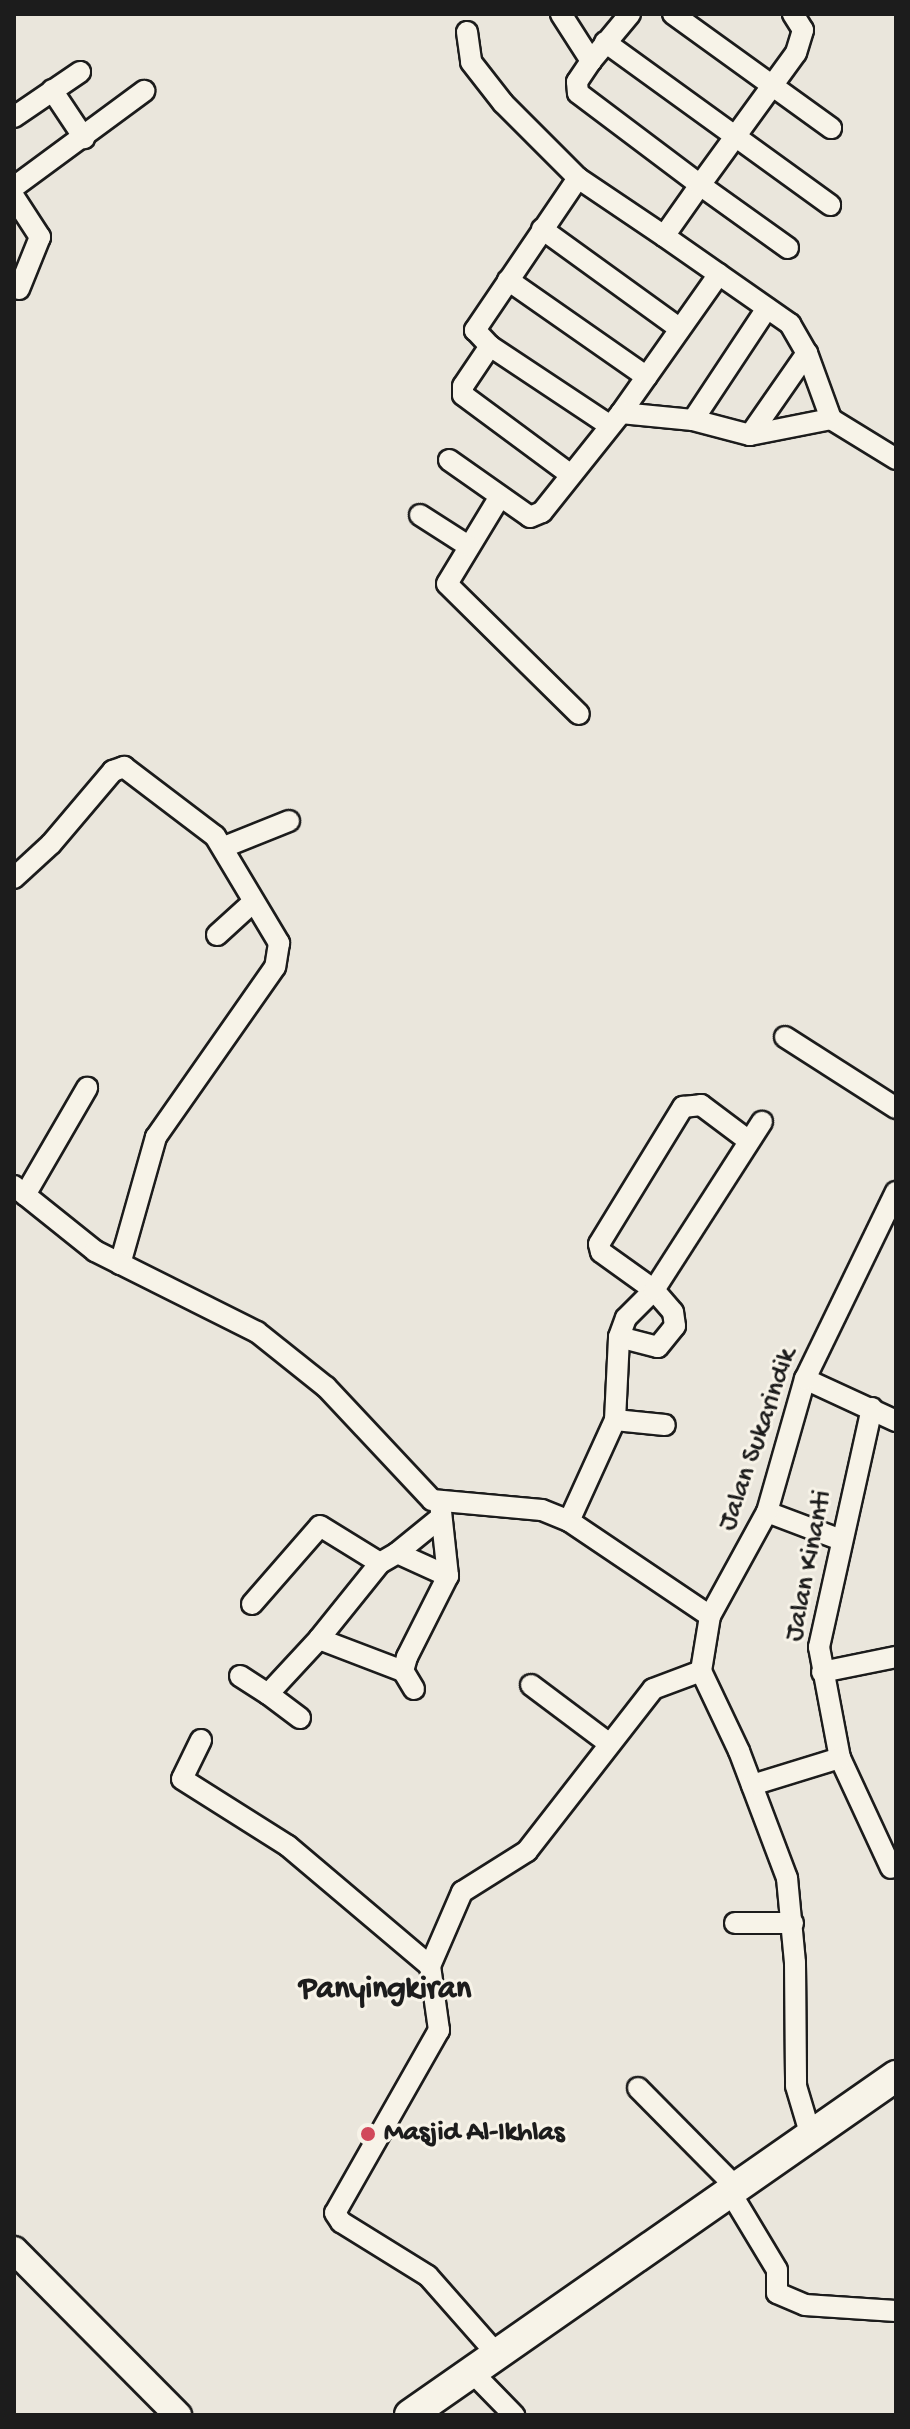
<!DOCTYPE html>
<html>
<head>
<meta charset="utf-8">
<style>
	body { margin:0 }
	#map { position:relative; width:910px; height:2429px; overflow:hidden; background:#eae6dc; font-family:"Gochi Hand",sans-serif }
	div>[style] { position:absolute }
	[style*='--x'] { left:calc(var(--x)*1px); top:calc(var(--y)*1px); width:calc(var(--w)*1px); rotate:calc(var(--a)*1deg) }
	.roads { filter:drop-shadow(2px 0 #1c1c1c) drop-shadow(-2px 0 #1c1c1c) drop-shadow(0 2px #1c1c1c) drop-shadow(0 -2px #1c1c1c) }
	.minor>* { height:20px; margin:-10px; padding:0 10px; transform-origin:10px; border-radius:10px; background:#f7f3e8 }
	.major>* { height:26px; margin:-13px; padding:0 13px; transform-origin:13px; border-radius:13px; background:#f7f3e8 }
	.highway>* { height:30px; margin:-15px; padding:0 15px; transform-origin:15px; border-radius:15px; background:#f7f3e8 }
	.dots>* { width:22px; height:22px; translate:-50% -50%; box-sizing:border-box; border:4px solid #f7f3e8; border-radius:50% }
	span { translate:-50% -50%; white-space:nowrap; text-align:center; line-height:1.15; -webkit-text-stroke:6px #f7f3e8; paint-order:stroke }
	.street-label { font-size:28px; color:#1c1c1c }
	.poi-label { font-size:28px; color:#1c1c1c; font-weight:700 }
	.left { translate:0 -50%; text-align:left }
	.quarter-label { font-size:32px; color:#1c1c1c; font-weight:700 }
	.frame { position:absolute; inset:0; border:16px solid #1c1c1c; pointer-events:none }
</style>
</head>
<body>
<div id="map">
	<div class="roads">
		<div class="minor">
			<i style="--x:561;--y:14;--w:56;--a:57.4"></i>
			<i style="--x:630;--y:14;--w:61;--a:129.7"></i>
			<i style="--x:591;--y:61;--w:25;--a:124"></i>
			<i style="--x:577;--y:82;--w:11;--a:85"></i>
			<i style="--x:578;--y:93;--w:153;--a:37"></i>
			<i style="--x:700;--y:185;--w:62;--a:125.2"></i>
			<i style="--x:664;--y:236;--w:154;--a:34.9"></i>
			<i style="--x:790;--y:324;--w:34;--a:60"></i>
			<i style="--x:807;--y:353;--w:70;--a:70"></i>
			<i style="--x:831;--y:419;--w:76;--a:31.6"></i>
			<i style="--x:673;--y:14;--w:195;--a:35.8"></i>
			<i style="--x:467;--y:32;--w:30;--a:82"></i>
			<i style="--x:471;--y:62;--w:52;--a:52"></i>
			<i style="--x:503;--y:103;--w:106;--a:45"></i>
			<i style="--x:578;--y:178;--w:104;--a:34"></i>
			<i style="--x:605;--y:42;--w:278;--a:35.9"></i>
			<i style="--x:52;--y:90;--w:58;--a:56.3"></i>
			<i style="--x:14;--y:117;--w:80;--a:-34.3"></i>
			<i style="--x:578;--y:178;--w:184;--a:124.1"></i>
			<i style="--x:475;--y:330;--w:22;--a:47"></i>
			<i style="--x:490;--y:346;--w:143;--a:33.6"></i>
			<i style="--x:14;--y:187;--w:162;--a:-36.4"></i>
			<i style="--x:14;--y:197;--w:48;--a:57"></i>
			<i style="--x:40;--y:237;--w:56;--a:112"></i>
			<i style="--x:542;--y:229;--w:170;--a:35.9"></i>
			<i style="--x:788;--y:248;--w:108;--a:-144.4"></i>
			<i style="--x:700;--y:185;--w:163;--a:-54"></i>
			<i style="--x:796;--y:53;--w:24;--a:-73"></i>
			<i style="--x:803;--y:30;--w:19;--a:-122"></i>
			<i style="--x:508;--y:280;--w:169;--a:34.9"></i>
			<i style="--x:490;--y:346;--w:48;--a:124"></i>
			<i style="--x:463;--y:386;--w:9;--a:90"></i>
			<i style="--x:463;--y:395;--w:134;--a:36.5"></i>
			<i style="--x:621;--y:413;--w:170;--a:-54.8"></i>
			<i style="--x:693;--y:420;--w:134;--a:-56.5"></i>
			<i style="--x:750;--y:435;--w:100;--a:-55.2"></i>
			<i style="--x:449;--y:460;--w:99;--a:35.1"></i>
			<i style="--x:530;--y:517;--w:13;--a:-23"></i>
			<i style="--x:542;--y:512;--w:127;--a:-51.4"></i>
			<i style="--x:621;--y:413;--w:72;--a:5.6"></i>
			<i style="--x:693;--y:420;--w:59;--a:14.7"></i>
			<i style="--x:750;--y:435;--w:83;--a:-11.2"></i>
			<i style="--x:499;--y:498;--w:100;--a:121.2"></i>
			<i style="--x:447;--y:584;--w:185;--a:44.6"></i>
			<i style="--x:420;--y:515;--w:56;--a:32.6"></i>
			<i style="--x:224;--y:847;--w:70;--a:-21.8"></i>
			<i style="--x:14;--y:878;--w:50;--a:-42.6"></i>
			<i style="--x:51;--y:844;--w:96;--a:-49.7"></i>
			<i style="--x:113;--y:771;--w:12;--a:-20"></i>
			<i style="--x:124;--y:767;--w:114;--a:37.2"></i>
			<i style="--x:215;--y:836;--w:125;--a:59.1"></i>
			<i style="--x:279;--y:943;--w:24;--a:99"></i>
			<i style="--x:275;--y:967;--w:208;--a:125"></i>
			<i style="--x:156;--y:1137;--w:132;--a:105.8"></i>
			<i style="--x:217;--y:935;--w:47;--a:-42.4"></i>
			<i style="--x:785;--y:1037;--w:132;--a:32.6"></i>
			<i style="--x:14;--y:1186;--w:104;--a:38.7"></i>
			<i style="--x:95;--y:1251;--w:181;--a:26.6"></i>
			<i style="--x:257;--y:1332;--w:88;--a:38.6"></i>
			<i style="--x:326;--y:1387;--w:155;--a:46.8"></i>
			<i style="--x:432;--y:1500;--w:110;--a:5.2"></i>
			<i style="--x:542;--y:1510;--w:29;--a:22"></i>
			<i style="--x:569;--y:1521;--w:170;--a:34"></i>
			<i style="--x:710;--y:1616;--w:56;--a:99.3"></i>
			<i style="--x:701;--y:1671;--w:89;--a:64.6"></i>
			<i style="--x:739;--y:1751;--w:136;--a:69.3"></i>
			<i style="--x:787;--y:1878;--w:85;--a:84.6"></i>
			<i style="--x:795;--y:1963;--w:123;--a:89.5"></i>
			<i style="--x:796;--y:2086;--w:49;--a:73.4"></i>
			<i style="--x:25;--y:1195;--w:124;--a:-59.9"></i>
			<i style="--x:619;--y:1337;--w:40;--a:14.4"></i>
			<i style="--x:658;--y:1347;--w:27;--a:-51"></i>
			<i style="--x:675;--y:1326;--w:14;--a:-98"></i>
			<i style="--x:673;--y:1312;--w:29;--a:-131"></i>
			<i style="--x:654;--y:1290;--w:65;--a:-144.4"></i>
			<i style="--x:601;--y:1252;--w:8;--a:-104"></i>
			<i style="--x:599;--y:1244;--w:161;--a:-58.5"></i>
			<i style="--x:683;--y:1107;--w:18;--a:-6"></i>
			<i style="--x:701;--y:1105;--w:60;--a:36.9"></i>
			<i style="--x:805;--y:1379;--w:100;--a:24.8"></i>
			<i style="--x:872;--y:1408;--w:245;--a:102.5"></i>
			<i style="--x:819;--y:1647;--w:113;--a:79.3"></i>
			<i style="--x:840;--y:1758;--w:121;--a:65.1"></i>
			<i style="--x:615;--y:1420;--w:50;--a:5.7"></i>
			<i style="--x:767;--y:1512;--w:79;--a:20.7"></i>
			<i style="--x:569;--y:1521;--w:111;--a:-65.5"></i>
			<i style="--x:615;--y:1420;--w:83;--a:-87.2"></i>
			<i style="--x:619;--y:1337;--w:20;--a:-70"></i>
			<i style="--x:626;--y:1318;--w:40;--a:-45"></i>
			<i style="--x:654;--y:1290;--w:200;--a:-57.3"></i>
			<i style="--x:397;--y:1553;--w:55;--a:-39.1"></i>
			<i style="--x:380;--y:1563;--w:97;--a:128.8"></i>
			<i style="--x:319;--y:1639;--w:90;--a:20.9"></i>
			<i style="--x:252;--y:1604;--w:103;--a:-48.9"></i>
			<i style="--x:320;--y:1526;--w:70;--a:31.7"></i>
			<i style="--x:380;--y:1563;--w:20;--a:-30"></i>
			<i style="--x:397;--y:1553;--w:56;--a:24.3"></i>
			<i style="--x:710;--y:1616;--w:119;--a:-61.3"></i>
			<i style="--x:767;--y:1512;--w:138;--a:-74.1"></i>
			<i style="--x:805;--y:1379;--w:208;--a:-64.1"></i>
			<i style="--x:822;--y:1672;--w:76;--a:-11.5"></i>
			<i style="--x:240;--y:1676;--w:33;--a:33"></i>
			<i style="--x:531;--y:1685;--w:95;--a:36.9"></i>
			<i style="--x:414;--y:1689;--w:21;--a:-121"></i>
			<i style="--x:403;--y:1671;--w:15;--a:-74"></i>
			<i style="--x:407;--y:1657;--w:91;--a:-63.2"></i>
			<i style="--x:448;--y:1576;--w:74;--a:-96.2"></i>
			<i style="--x:300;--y:1718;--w:40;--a:-143"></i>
			<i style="--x:268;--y:1694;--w:75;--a:-47.2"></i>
			<i style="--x:201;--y:1740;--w:43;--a:116"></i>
			<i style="--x:182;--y:1779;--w:125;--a:32.3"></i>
			<i style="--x:288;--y:1846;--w:186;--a:40.2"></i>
			<i style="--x:430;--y:1966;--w:81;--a:-66.6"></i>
			<i style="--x:462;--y:1892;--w:77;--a:-32.2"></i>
			<i style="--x:527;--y:1851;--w:205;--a:-52.1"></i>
			<i style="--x:653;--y:1689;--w:51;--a:-20.6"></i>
			<i style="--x:752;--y:1785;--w:92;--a:-17.1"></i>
			<i style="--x:735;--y:1923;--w:58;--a:0"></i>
			<i style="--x:430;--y:1966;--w:65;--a:82"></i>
			<i style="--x:439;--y:2030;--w:210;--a:119.6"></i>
			<i style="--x:335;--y:2213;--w:11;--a:56"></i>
			<i style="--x:341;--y:2222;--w:102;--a:31.8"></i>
			<i style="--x:428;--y:2276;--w:103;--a:48.6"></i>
			<i style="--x:638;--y:2088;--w:138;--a:45.3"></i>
			<i style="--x:729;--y:2190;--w:93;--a:59"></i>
			<i style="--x:777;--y:2270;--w:23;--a:90"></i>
			<i style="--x:777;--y:2293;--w:30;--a:23"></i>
			<i style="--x:805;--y:2305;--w:91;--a:3.8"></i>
			<i style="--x:471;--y:2371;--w:62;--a:45.7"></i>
		</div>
		<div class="major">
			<i style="--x:14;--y:2250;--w:233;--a:45.2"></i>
		</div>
		<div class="highway">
			<i style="--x:410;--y:2415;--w:593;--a:-34.9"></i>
		</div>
	</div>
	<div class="dots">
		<i style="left:368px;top:2134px;background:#d1495b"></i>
	</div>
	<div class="street-label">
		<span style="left:759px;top:1440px;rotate:-71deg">Jalan Sukarindik</span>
		<span style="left:810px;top:1566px;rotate:-79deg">Jalan Kinanti</span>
	</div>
	<div class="poi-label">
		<span class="left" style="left:384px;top:2134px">Masjid Al-Ikhlas</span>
	</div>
	<div class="quarter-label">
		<span style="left:385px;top:1990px">Panyingkiran</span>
	</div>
	<div class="frame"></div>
</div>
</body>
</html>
